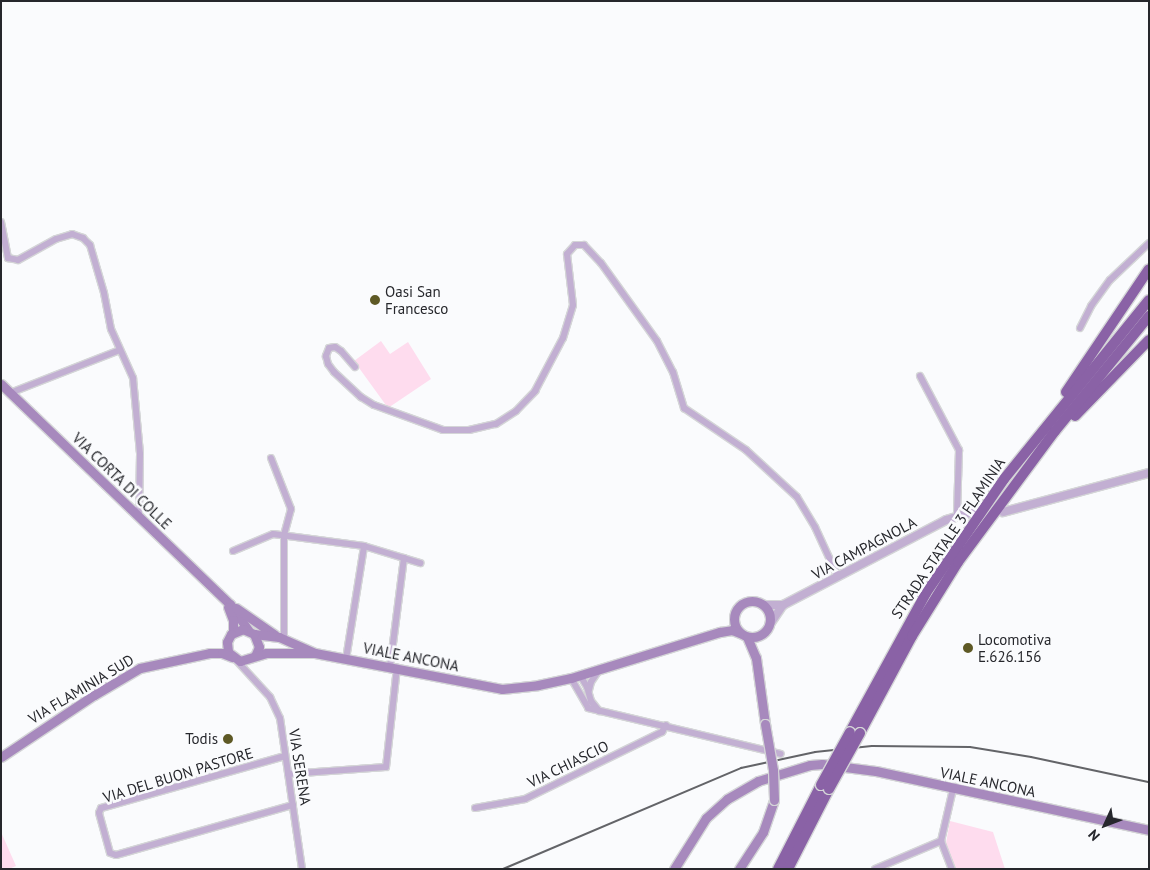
<!DOCTYPE html>
<html>
<head>
<meta charset="utf-8">
<style>
	body { margin:0 }
	#map { position:relative; width:1150px; height:870px; overflow:hidden; background:#fafbfd; font-family:"PT Sans",sans-serif }
	div>[style] { position:absolute }
	[style*='--x'] { left:calc(var(--x)*1px); top:calc(var(--y)*1px); width:calc(var(--w)*1px); rotate:calc(var(--a)*1deg) }
	.green>* { inset:0; background:#fedcee }
	.roads { filter:drop-shadow(1px 0 #d4d5d7) drop-shadow(-1px 0 #d4d5d7) drop-shadow(0 1px #d4d5d7) drop-shadow(0 -1px #d4d5d7) }
	.minor>* { height:6px; margin:-3px; padding:0 3px; transform-origin:3px; border-radius:3px; background:#c2afd2 }
	.tertiary>* { height:8px; margin:-4px; padding:0 4px; transform-origin:4px; border-radius:4px; background:#c2afd2 }
	.secondary>* { height:9px; margin:-4.5px; padding:0 4.5px; transform-origin:4.5px; border-radius:4.5px; background:#a789bd }
	.secondary>.ring { margin:-4.5px; padding:0; box-sizing:content-box; background:none; border:9px solid #a789bd; border-radius:50% }
	.trunk>* { height:10px; margin:-5px; padding:0 5px; transform-origin:5px; border-radius:5px; background:#8a62a6 }
	.rail>* { height:2px; margin:-1px; padding:0 1px; transform-origin:1px; border-radius:1px; background:#636468 }
	.bridges { filter:drop-shadow(1px 0 #d4d5d7) drop-shadow(-1px 0 #d4d5d7) drop-shadow(0 1px #d4d5d7) drop-shadow(0 -1px #d4d5d7) }
	.secondary-bridge>* { height:9px; margin:-4.5px; padding:0 4.5px; transform-origin:4.5px; border-radius:4.5px; background:#a789bd }
	.trunk-bridge>* { height:10px; margin:-5px; padding:0 5px; transform-origin:5px; border-radius:5px; background:#8a62a6 }
	.dots>* { width:14px; height:14px; translate:-50% -50%; box-sizing:border-box; border:2px solid #fafbfd; border-radius:50% }
	span { translate:-50% -50%; white-space:nowrap; text-align:center; line-height:1.15; -webkit-text-stroke:5px #fafbfd; paint-order:stroke }
	.poi-label { font-size:15px; color:#26272c }
	.left { translate:0 -50%; text-align:left }
	.right { translate:-100% -50%; text-align:right }
	.street-label { font-size:15px; color:#26272c }
	.frame { position:absolute; inset:0; border:2px solid #26272c; pointer-events:none }
	.north { position:absolute; left:1080px; top:800px; width:50px; height:50px; -webkit-text-stroke:4px #fafbfd; paint-order:stroke; rotate:227deg; font-size:14px; font-weight:700; line-height:20px; text-align:center; color:#26272c }
	.north::after { content:''; display:block; margin:auto; width:18px; height:22px; background:#26272c; clip-path:polygon(50% 0,100% 100%,50% 72%,0 100%) }
</style>
</head>
<body>
<div id="map">
	<div class="green">
		<i style="clip-path:polygon(381px 341px,390px 354px,408px 342px,431px 379px,388px 408px,354px 361px)"></i>
		<i style="clip-path:polygon(950px 821px,993px 832px,1005px 869px,955px 869px,946px 843px)"></i>
		<i style="clip-path:polygon(1px 832px,16px 866px,9px 869px,1px 869px)"></i>
	</div>
	<div class="roads">
		<div class="minor">
			<i style="--x:1;--y:222;--w:37;--a:79"></i>
			<i style="--x:8;--y:258;--w:10;--a:11"></i>
			<i style="--x:18;--y:260;--w:43;--a:-28.9"></i>
			<i style="--x:56;--y:239;--w:17;--a:-17"></i>
			<i style="--x:72;--y:234;--w:12;--a:20"></i>
			<i style="--x:83;--y:238;--w:10;--a:45"></i>
			<i style="--x:90;--y:245;--w:50;--a:73.7"></i>
			<i style="--x:104;--y:293;--w:37;--a:79"></i>
			<i style="--x:111;--y:329;--w:54;--a:65.8"></i>
			<i style="--x:133;--y:378;--w:76;--a:84.7"></i>
			<i style="--x:140;--y:454;--w:62;--a:90.9"></i>
			<i style="--x:1080;--y:328;--w:25;--a:-63"></i>
			<i style="--x:1091;--y:306;--w:32;--a:-54"></i>
			<i style="--x:1110;--y:280;--w:54;--a:-43.5"></i>
			<i style="--x:355;--y:367;--w:21;--a:-131"></i>
			<i style="--x:341;--y:351;--w:7;--a:-146"></i>
			<i style="--x:335;--y:347;--w:6;--a:171"></i>
			<i style="--x:329;--y:348;--w:9;--a:111"></i>
			<i style="--x:326;--y:356;--w:8;--a:76"></i>
			<i style="--x:328;--y:364;--w:10;--a:53"></i>
			<i style="--x:334;--y:372;--w:37;--a:43"></i>
			<i style="--x:361;--y:397;--w:15;--a:32"></i>
			<i style="--x:374;--y:405;--w:73;--a:19.9"></i>
			<i style="--x:443;--y:430;--w:26;--a:0"></i>
			<i style="--x:469;--y:430;--w:28;--a:-13"></i>
			<i style="--x:496;--y:424;--w:24;--a:-33"></i>
			<i style="--x:516;--y:411;--w:28;--a:-46"></i>
			<i style="--x:535;--y:391;--w:60;--a:-62.2"></i>
			<i style="--x:563;--y:338;--w:34;--a:-73"></i>
			<i style="--x:573;--y:305;--w:51;--a:-96.7"></i>
			<i style="--x:567;--y:254;--w:12;--a:-48"></i>
			<i style="--x:575;--y:245;--w:9;--a:0"></i>
			<i style="--x:584;--y:245;--w:25;--a:47"></i>
			<i style="--x:601;--y:263;--w:96;--a:54.3"></i>
			<i style="--x:657;--y:341;--w:35;--a:63"></i>
			<i style="--x:673;--y:372;--w:38;--a:73"></i>
			<i style="--x:684;--y:408;--w:75;--a:34.1"></i>
			<i style="--x:746;--y:450;--w:69;--a:42.7"></i>
			<i style="--x:797;--y:497;--w:35;--a:59"></i>
			<i style="--x:815;--y:527;--w:55;--a:65.3"></i>
			<i style="--x:920;--y:376;--w:84;--a:62.2"></i>
			<i style="--x:959;--y:450;--w:65;--a:91.8"></i>
			<i style="--x:10;--y:393;--w:118;--a:-21.4"></i>
			<i style="--x:271;--y:458;--w:55;--a:68.6"></i>
			<i style="--x:291;--y:509;--w:27;--a:105"></i>
			<i style="--x:284;--y:535;--w:104;--a:90"></i>
			<i style="--x:233;--y:551;--w:43;--a:-23"></i>
			<i style="--x:273;--y:534;--w:92;--a:7.5"></i>
			<i style="--x:364;--y:546;--w:59;--a:16.9"></i>
			<i style="--x:346;--y:659;--w:114;--a:-80.9"></i>
			<i style="--x:237;--y:661;--w:49;--a:47.5"></i>
			<i style="--x:270;--y:697;--w:23;--a:65"></i>
			<i style="--x:280;--y:718;--w:153;--a:81.7"></i>
			<i style="--x:390;--y:667;--w:110;--a:-82.7"></i>
			<i style="--x:580;--y:675;--w:14;--a:60"></i>
			<i style="--x:587;--y:687;--w:15;--a:74"></i>
			<i style="--x:591;--y:701;--w:13;--a:51"></i>
			<i style="--x:571;--y:678;--w:34;--a:60"></i>
			<i style="--x:588;--y:708;--w:198;--a:13.4"></i>
			<i style="--x:589;--y:690;--w:8;--a:-76"></i>
			<i style="--x:591;--y:682;--w:14;--a:-56"></i>
			<i style="--x:285;--y:756;--w:191;--a:164.2"></i>
			<i style="--x:101;--y:808;--w:5;--a:112"></i>
			<i style="--x:99;--y:813;--w:41;--a:74.6"></i>
			<i style="--x:110;--y:853;--w:6;--a:18"></i>
			<i style="--x:116;--y:855;--w:184;--a:-15.8"></i>
			<i style="--x:288;--y:774;--w:98;--a:-4.1"></i>
			<i style="--x:386;--y:767;--w:100;--a:-83.7"></i>
			<i style="--x:475;--y:808;--w:51;--a:-10.2"></i>
			<i style="--x:525;--y:799;--w:153;--a:-26.1"></i>
			<i style="--x:662;--y:732;--w:8;--a:-60"></i>
			<i style="--x:941;--y:841;--w:30;--a:69"></i>
			<i style="--x:875;--y:869;--w:72;--a:-23"></i>
			<i style="--x:941;--y:841;--w:53;--a:-77"></i>
		</div>
		<div class="tertiary">
			<i style="--x:1003;--y:512;--w:151;--a:-15"></i>
			<i style="--x:763;--y:605;--w:20;--a:0"></i>
			<i style="--x:783;--y:605;--w:184;--a:-27.5"></i>
			<i style="--x:946;--y:520;--w:28;--a:-17"></i>
			<i style="--x:770;--y:624;--w:23;--a:-56"></i>
		</div>
		<div class="secondary">
			<i style="--x:1;--y:384;--w:318;--a:43.9"></i>
			<i style="--x:230;--y:604;--w:32;--a:55"></i>
			<i class="ring" style="left:734px;top:601px;width:27px;height:27px"></i>
			<i style="--x:228;--y:607;--w:14;--a:69"></i>
			<i style="--x:233;--y:620;--w:12;--a:90"></i>
			<i style="--x:236;--y:608;--w:47;--a:34.7"></i>
			<i style="--x:254;--y:634;--w:25;--a:7"></i>
			<i style="--x:279;--y:637;--w:39;--a:24"></i>
			<i style="--x:315;--y:653;--w:190;--a:10.9"></i>
			<i style="--x:502;--y:689;--w:36;--a:-6"></i>
			<i style="--x:538;--y:685;--w:34;--a:-12"></i>
			<i style="--x:571;--y:678;--w:156;--a:-17.2"></i>
			<i style="--x:720;--y:632;--w:12;--a:-9"></i>
			<i style="--x:732;--y:630;--w:9;--a:21"></i>
			<i style="--x:747;--y:637;--w:23;--a:67"></i>
			<i style="--x:756;--y:658;--w:67;--a:82.2"></i>
			<i style="--x:255;--y:656;--w:10;--a:-66"></i>
			<i style="--x:259;--y:647;--w:14;--a:-111"></i>
			<i style="--x:254;--y:634;--w:12;--a:-156"></i>
			<i style="--x:243;--y:629;--w:13;--a:157"></i>
			<i style="--x:231;--y:634;--w:9;--a:117"></i>
			<i style="--x:227;--y:642;--w:10;--a:84"></i>
			<i style="--x:228;--y:652;--w:15;--a:37"></i>
			<i style="--x:240;--y:661;--w:27;--a:-17"></i>
			<i style="--x:266;--y:653;--w:48;--a:0"></i>
			<i style="--x:1;--y:757;--w:112;--a:-33.7"></i>
			<i style="--x:94;--y:695;--w:53;--a:-30.4"></i>
			<i style="--x:140;--y:668;--w:72;--a:-12.1"></i>
			<i style="--x:210;--y:653;--w:12;--a:0"></i>
			<i style="--x:222;--y:653;--w:11;--a:22"></i>
			<i style="--x:674;--y:869;--w:60;--a:-57.9"></i>
			<i style="--x:706;--y:818;--w:28;--a:-42"></i>
			<i style="--x:727;--y:799;--w:36;--a:-30"></i>
			<i style="--x:758;--y:781;--w:54;--a:-17.1"></i>
			<i style="--x:810;--y:765;--w:12;--a:-5"></i>
			<i style="--x:822;--y:764;--w:54;--a:7.4"></i>
			<i style="--x:876;--y:771;--w:279;--a:12.2"></i>
			<i style="--x:739;--y:869;--w:44;--a:-57"></i>
			<i style="--x:763;--y:832;--w:34;--a:-71"></i>
		</div>
		<div class="trunk">
			<i style="--x:1066;--y:392;--w:148;--a:-56"></i>
			<i style="--x:1075;--y:416;--w:106;--a:-45.8"></i>
			<i style="--x:850;--y:732;--w:158;--a:-61.3"></i>
			<i style="--x:926;--y:593;--w:138;--a:-55.6"></i>
			<i style="--x:1004;--y:479;--w:230;--a:-51"></i>
			<i style="--x:860;--y:733;--w:110;--a:-61.8"></i>
			<i style="--x:912;--y:636;--w:87;--a:-58.1"></i>
			<i style="--x:958;--y:562;--w:163;--a:-53.5"></i>
			<i style="--x:1055;--y:431;--w:149;--a:-50.7"></i>
			<i style="--x:778;--y:869;--w:94;--a:-62.9"></i>
			<i style="--x:788;--y:869;--w:90;--a:-62.9"></i>
		</div>
	</div>
	<div class="rail">
		<i style="--x:503;--y:869;--w:259;--a:-23"></i>
		<i style="--x:741;--y:768;--w:76;--a:-12.2"></i>
		<i style="--x:815;--y:752;--w:57;--a:-6"></i>
		<i style="--x:872;--y:746;--w:98;--a:0.6"></i>
		<i style="--x:970;--y:747;--w:62;--a:9.3"></i>
		<i style="--x:1031;--y:757;--w:121;--a:12"></i>
	</div>
	<div class="bridges">
		<div class="secondary-bridge">
			<i style="--x:765;--y:724;--w:47;--a:80.1"></i>
			<i style="--x:773;--y:770;--w:30;--a:88"></i>
		</div>
		<div class="trunk-bridge">
			<i style="--x:821;--y:785;--w:60;--a:-61.3"></i>
			<i style="--x:829;--y:789;--w:64;--a:-61"></i>
		</div>
	</div>
	<div class="dots">
		<i style="left:375px;top:300px;background:#5e5925"></i>
		<i style="left:968px;top:648px;background:#5e5925"></i>
		<i style="left:228px;top:739px;background:#5e5925"></i>
	</div>
	<div class="poi-label">
		<span class="left" style="left:385px;top:300px">Oasi San<br>Francesco</span>
		<span class="left" style="left:978px;top:648px">Locomotiva<br>E.626.156</span>
		<span class="right" style="left:218px;top:739px">Todis</span>
	</div>
	<div class="street-label">
		<span style="left:122px;top:481px;rotate:44deg">VIA CORTA DI COLLE</span>
		<span style="left:948px;top:538px;rotate:-56deg">STRADA STATALE 3 FLAMINIA</span>
		<span style="left:864px;top:548px;rotate:-28deg">VIA CAMPAGNOLA</span>
		<span style="left:411px;top:657px;rotate:11deg">VIALE ANCONA</span>
		<span style="left:81px;top:689px;rotate:-31deg">VIA FLAMINIA SUD</span>
		<span style="left:568px;top:764px;rotate:-26deg">VIA CHIASCIO</span>
		<span style="left:300px;top:767px;rotate:81deg">VIA SERENA</span>
		<span style="left:178px;top:775px;rotate:-17deg">VIA DEL BUON PASTORE</span>
		<span style="left:988px;top:782px;rotate:12deg">VIALE ANCONA</span>
	</div>
	<div class="frame"></div>
	<div class="north">N</div>
</div>
</body>
</html>
